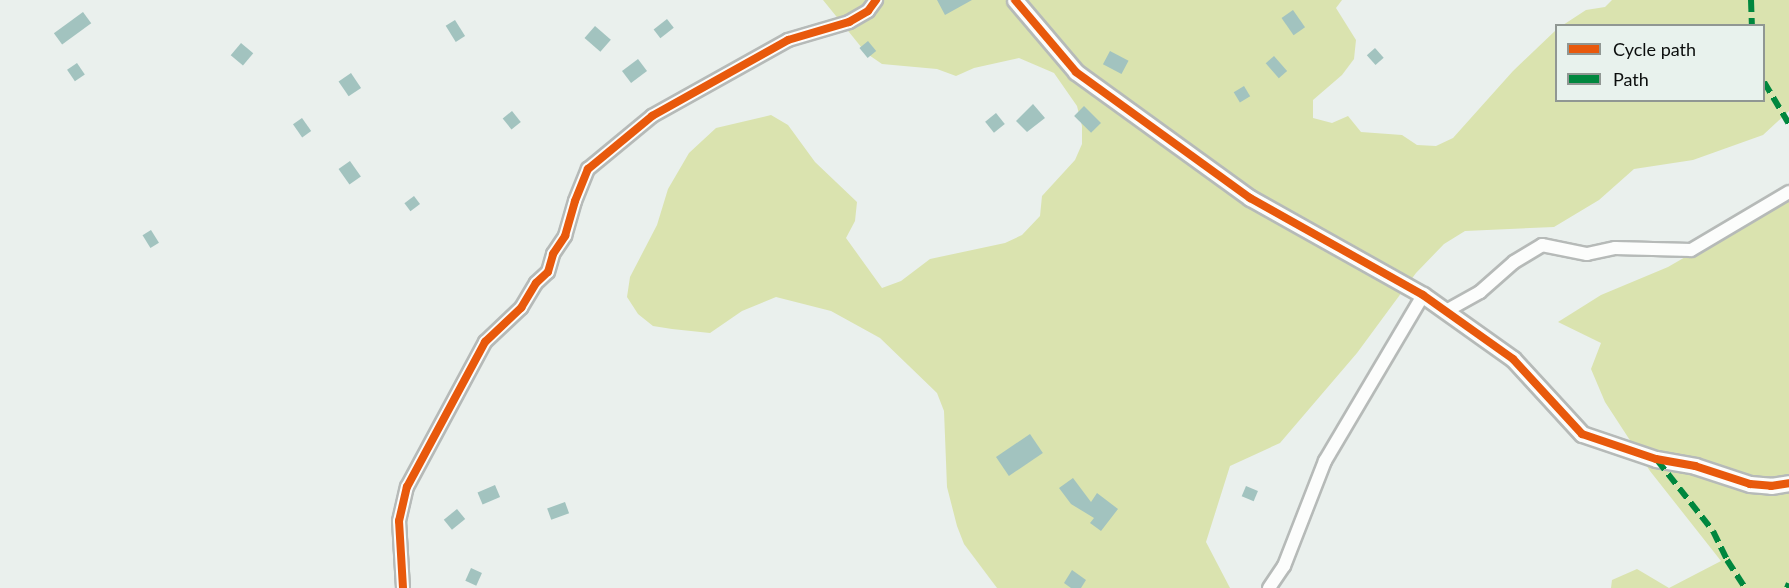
<!DOCTYPE html>
<html>
<head>
<meta charset="utf-8">
<style>
	body { margin:0 }
	#map { position:relative; width:1789px; height:588px; overflow:hidden; background:#eaf0ed; font-family:Lato,sans-serif }
	div>[style] { position:absolute }
	[style*='--x'] { left:calc(var(--x)*1px); top:calc(var(--y)*1px); width:calc(var(--w)*1px); rotate:calc(var(--a)*1deg) }
	.green>* { inset:0; background:#dae3af }
	.building>* { inset:0; background:#a2c3bf; transform-origin:0 0 }
	.roads { filter:drop-shadow(2px 0 #b6bab8) drop-shadow(-2px 0 #b6bab8) drop-shadow(0 2px #b6bab8) drop-shadow(0 -2px #b6bab8) }
	.minor>* { height:12px; margin:-6px; padding:0 6px; transform-origin:6px; border-radius:6px; background:#fcfdfc }
	.tertiary>* { height:15px; margin:-7.5px; padding:0 7.5px; transform-origin:7.5px; border-radius:7.5px; background:#fcfdfc }
	.quiet>* { height:6px; margin-top:-3px; transform-origin:0; background:repeating-linear-gradient(90deg,#00873e 0 12px,transparent 0 18px) }
	.cycleway>* { height:8px; margin:-4px; padding:0 4px; transform-origin:4px; border-radius:4px; background:#e8590c }
	span { translate:-50% -50%; white-space:nowrap; text-align:center; line-height:1.15; -webkit-text-stroke:4.5px #e8f2ed; paint-order:stroke }
	.legend { position:absolute; left:1555px; top:24px; width:210px; height:78px; box-sizing:border-box; background:#e8f2ed; border:2px solid #909793; margin:0; padding:8px 10px; list-style:none; font-size:18px; color:#0b0e0d }
	.legend li { display:flex; align-items:center; gap:12px; height:30px }
	.legend b { width:30px; border:2px solid #909793 }
</style>
</head>
<body>
<div id="map">
	<div class="green">
		<i style="clip-path:polygon(823px 0,1342px 0,1336px 8px,1356px 40px,1354px 59px,1342px 75px,1313px 100px,1313px 118px,1332px 123px,1348px 116px,1361px 132px,1402px 135px,1417px 145px,1436px 146px,1453px 138px,1513px 71px,1556px 30px,1556px 100px,1764px 100px,1764px 26px,1563px 25px,1586px 10px,1605px 7px,1612px 0,1789px 0,1789px 111px,1763px 135px,1693px 160px,1634px 169px,1599px 200px,1554px 227px,1465px 231px,1444px 244px,1416px 273px,1357px 353px,1280px 443px,1230px 466px,1206px 542px,1230px 588px,997px 588px,964px 544px,957px 526px,947px 487px,944px 411px,937px 393px,880px 338px,831px 311px,776px 297px,742px 311px,710px 333px,672px 329px,653px 326px,638px 314px,627px 297px,630px 277px,657px 225px,668px 189px,689px 153px,716px 128px,771px 115px,788px 125px,815px 162px,857px 202px,855px 221px,846px 238px,882px 288px,901px 281px,930px 259px,1005px 243px,1022px 235px,1040px 216px,1042px 196px,1075px 160px,1082px 144px,1082px 126px,1077px 106px,1054px 73px,1019px 58px,974px 68px,956px 76px,937px 69px,882px 64px,866px 53px)"></i>
		<i style="clip-path:polygon(1789px 197px,1789px 588px,1611px 588px,1612px 580px,1637px 569px,1669px 588px,1721px 561px,1650px 471px,1605px 402px,1591px 369px,1601px 343px,1558px 322px,1601px 295px,1668px 267px)"></i>
	</div>
	<div class="building">
		<i style="clip-path:polygon(937px 0,972px 0,945px 15px)"></i>
		<i style="left:1293px;top:10px;width:21px;height:14px;rotate:55deg"></i>
		<i style="left:83px;top:12px;width:14px;height:36px;rotate:54deg"></i>
		<i style="left:667px;top:19px;width:11px;height:17px;rotate:52deg"></i>
		<i style="left:455px;top:20px;width:19px;height:11px;rotate:58deg"></i>
		<i style="left:595px;top:26px;width:21px;height:16px;rotate:41deg"></i>
		<i style="left:868px;top:41px;width:13px;height:11px;rotate:51deg"></i>
		<i style="left:241px;top:43px;width:16px;height:16px;rotate:40deg"></i>
		<i style="left:1375px;top:48px;width:13px;height:11px;rotate:48deg"></i>
		<i style="left:1110px;top:51px;width:21px;height:15px;rotate:28deg"></i>
		<i style="left:1274px;top:56px;width:20px;height:11px;rotate:49deg"></i>
		<i style="left:638px;top:59px;width:15px;height:20px;rotate:53deg"></i>
		<i style="left:77px;top:63px;width:14px;height:12px;rotate:56deg"></i>
		<i style="left:351px;top:73px;width:18px;height:15px;rotate:56deg"></i>
		<i style="left:1244px;top:86px;width:12px;height:12px;rotate:59deg"></i>
		<i style="clip-path:polygon(1033px 104px,1045px 118px,1027px 132px,1016px 121px)"></i>
		<i style="left:1084px;top:106px;width:24px;height:14px;rotate:45deg"></i>
		<i style="left:512px;top:111px;width:14px;height:12px;rotate:51deg"></i>
		<i style="left:996px;top:113px;width:14px;height:14px;rotate:51deg"></i>
		<i style="left:302px;top:118px;width:16px;height:11px;rotate:55deg"></i>
		<i style="left:350px;top:161px;width:19px;height:14px;rotate:55deg"></i>
		<i style="left:414px;top:196px;width:10px;height:12px;rotate:53deg"></i>
		<i style="left:151px;top:230px;width:15px;height:10px;rotate:58deg"></i>
		<i style="left:1030px;top:434px;width:23px;height:41px;rotate:56deg"></i>
		<i style="clip-path:polygon(1073px 478px,1091px 502px,1097px 493px,1118px 509px,1101px 531px,1090px 523px,1094px 518px,1071px 504px,1059px 488px)"></i>
		<i style="left:495px;top:485px;width:13px;height:19px;rotate:67deg"></i>
		<i style="left:1246px;top:486px;width:13px;height:11px;rotate:23deg"></i>
		<i style="left:565px;top:502px;width:12px;height:19px;rotate:70deg"></i>
		<i style="left:457px;top:509px;width:13px;height:17px;rotate:51deg"></i>
		<i style="left:471px;top:568px;width:12px;height:14px;rotate:24deg"></i>
		<i style="clip-path:polygon(1072px 570px,1086px 580px,1081px 588px,1071px 588px,1064px 583px)"></i>
	</div>
	<div class="roads">
		<div class="minor">
			<i style="--x:1446;--y:311;--w:39;--a:-29"></i>
			<i style="--x:1480;--y:292;--w:45;--a:-41.4"></i>
			<i style="--x:1514;--y:262;--w:33;--a:-31"></i>
			<i style="--x:1542;--y:245;--w:46;--a:11.3"></i>
			<i style="--x:1587;--y:254;--w:29;--a:-12"></i>
			<i style="--x:1615;--y:248;--w:76;--a:1.5"></i>
			<i style="--x:1691;--y:250;--w:114;--a:-30.6"></i>
			<i style="--x:403;--y:588;--w:67;--a:-93.4"></i>
			<i style="--x:399;--y:521;--w:35;--a:-77"></i>
			<i style="--x:407;--y:487;--w:165;--a:-61.7"></i>
			<i style="--x:485;--y:342;--w:50;--a:-43.4"></i>
			<i style="--x:521;--y:308;--w:29;--a:-59"></i>
			<i style="--x:536;--y:283;--w:16;--a:-43"></i>
			<i style="--x:548;--y:272;--w:19;--a:-74"></i>
			<i style="--x:553;--y:254;--w:22;--a:-56"></i>
			<i style="--x:565;--y:236;--w:36;--a:-74"></i>
			<i style="--x:575;--y:201;--w:35;--a:-68"></i>
			<i style="--x:588;--y:169;--w:83;--a:-39.6"></i>
			<i style="--x:652;--y:116;--w:156;--a:-29.2"></i>
			<i style="--x:788;--y:40;--w:64;--a:-16.4"></i>
			<i style="--x:849;--y:22;--w:22;--a:-30"></i>
			<i style="--x:868;--y:11;--w:14;--a:-54"></i>
			<i style="--x:1269;--y:588;--w:27;--a:-56"></i>
			<i style="--x:1284;--y:566;--w:113;--a:-68.7"></i>
			<i style="--x:1325;--y:461;--w:193;--a:-59.4"></i>
		</div>
		<div class="tertiary">
			<i style="--x:1015;--y:0;--w:94;--a:49.7"></i>
			<i style="--x:1076;--y:72;--w:215;--a:35.9"></i>
			<i style="--x:1250;--y:198;--w:198;--a:29.3"></i>
			<i style="--x:1423;--y:295;--w:110;--a:35.4"></i>
			<i style="--x:1513;--y:359;--w:102;--a:47.4"></i>
			<i style="--x:1582;--y:434;--w:78;--a:18.7"></i>
			<i style="--x:1656;--y:459;--w:40;--a:10"></i>
			<i style="--x:1695;--y:466;--w:58;--a:18.1"></i>
			<i style="--x:1750;--y:484;--w:21;--a:5"></i>
			<i style="--x:1771;--y:486;--w:18;--a:-9"></i>
		</div>
	</div>
	<div class="quiet">
		<i style="--x:1751;--y:0;--w:26;--a:88"></i>
		<i style="--x:1764;--y:82;--w:49;--a:59.2"></i>
		<i style="--x:1657;--y:460;--w:90;--a:51.7"></i>
		<i style="--x:1713;--y:531;--w:32;--a:64"></i>
		<i style="--x:1727;--y:560;--w:33;--a:57"></i>
		<i style="--x:1787;--y:588;--w:5;--a:-68"></i>
	</div>
	<div class="cycleway">
		<i style="--x:1015;--y:0;--w:94;--a:49.7"></i>
		<i style="--x:1076;--y:72;--w:215;--a:35.9"></i>
		<i style="--x:1250;--y:198;--w:198;--a:29.3"></i>
		<i style="--x:1423;--y:295;--w:110;--a:35.4"></i>
		<i style="--x:1513;--y:359;--w:102;--a:47.4"></i>
		<i style="--x:1582;--y:434;--w:78;--a:18.7"></i>
		<i style="--x:1656;--y:459;--w:40;--a:10"></i>
		<i style="--x:1695;--y:466;--w:58;--a:18.1"></i>
		<i style="--x:1750;--y:484;--w:21;--a:5"></i>
		<i style="--x:1771;--y:486;--w:18;--a:-9"></i>
		<i style="--x:403;--y:588;--w:67;--a:-93.4"></i>
		<i style="--x:399;--y:521;--w:35;--a:-77"></i>
		<i style="--x:407;--y:487;--w:165;--a:-61.7"></i>
		<i style="--x:485;--y:342;--w:50;--a:-43.4"></i>
		<i style="--x:521;--y:308;--w:29;--a:-59"></i>
		<i style="--x:536;--y:283;--w:16;--a:-43"></i>
		<i style="--x:548;--y:272;--w:19;--a:-74"></i>
		<i style="--x:553;--y:254;--w:22;--a:-56"></i>
		<i style="--x:565;--y:236;--w:36;--a:-74"></i>
		<i style="--x:575;--y:201;--w:35;--a:-68"></i>
		<i style="--x:588;--y:169;--w:83;--a:-39.6"></i>
		<i style="--x:652;--y:116;--w:156;--a:-29.2"></i>
		<i style="--x:788;--y:40;--w:64;--a:-16.4"></i>
		<i style="--x:849;--y:22;--w:22;--a:-30"></i>
		<i style="--x:868;--y:11;--w:14;--a:-54"></i>
	</div>
	<ul class="legend">
	<li><b style="height:8px;background:#e8590c"></b>Cycle path</li>
	<li><b style="height:8px;background:#00873e"></b>Path</li>
	</ul>
</div>
</body>
</html>
